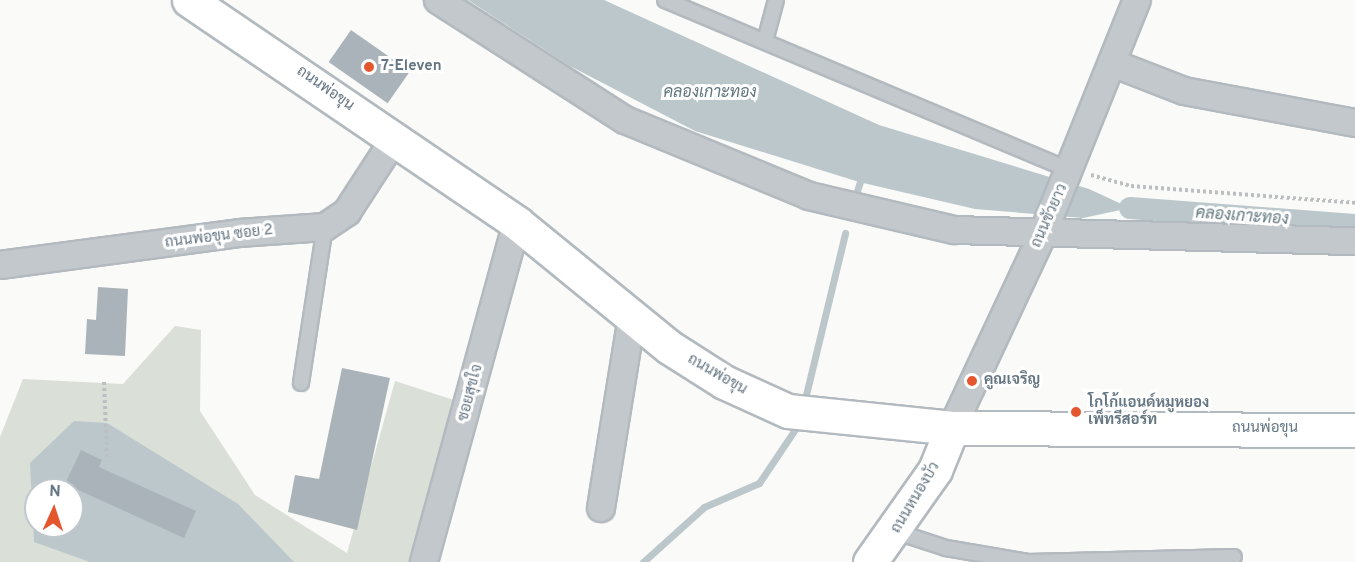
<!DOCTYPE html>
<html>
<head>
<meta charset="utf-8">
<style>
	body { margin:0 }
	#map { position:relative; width:1355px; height:562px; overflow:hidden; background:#fafaf8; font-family:Overpass,Sarabun,sans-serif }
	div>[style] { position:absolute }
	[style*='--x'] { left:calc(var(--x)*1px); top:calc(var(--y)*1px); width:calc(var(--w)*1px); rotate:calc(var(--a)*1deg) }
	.green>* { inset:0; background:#dadfd7 }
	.water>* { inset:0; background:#bbc7cb }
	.stream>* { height:7px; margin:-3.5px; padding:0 3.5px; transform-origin:3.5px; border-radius:3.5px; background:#bbc7cb }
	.canal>* { height:22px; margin:-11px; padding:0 11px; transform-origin:11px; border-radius:11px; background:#bbc7cb }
	.building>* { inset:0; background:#aab3b9; transform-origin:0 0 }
	.path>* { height:4px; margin-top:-2px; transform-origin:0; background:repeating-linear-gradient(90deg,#bbbfc2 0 3px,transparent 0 6px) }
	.roads { filter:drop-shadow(2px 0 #b3babf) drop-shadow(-2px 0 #b3babf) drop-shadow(0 2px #b3babf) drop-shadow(0 -2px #b3babf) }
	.lane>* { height:14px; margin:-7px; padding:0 7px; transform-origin:7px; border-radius:7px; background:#c3c8cc }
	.street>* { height:26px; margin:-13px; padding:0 13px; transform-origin:13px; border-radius:13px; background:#c3c8cc }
	.secondary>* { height:33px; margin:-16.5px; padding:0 16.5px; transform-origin:16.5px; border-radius:16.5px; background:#fff }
	.dots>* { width:16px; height:16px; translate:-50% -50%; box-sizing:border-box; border:3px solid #fff; border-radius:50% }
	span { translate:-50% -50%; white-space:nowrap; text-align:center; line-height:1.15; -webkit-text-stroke:6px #fff; paint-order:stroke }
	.poi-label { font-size:15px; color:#657683; font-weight:700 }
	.left { translate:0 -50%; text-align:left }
	.street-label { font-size:15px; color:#657683 }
	.water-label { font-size:16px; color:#60757c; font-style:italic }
	.north { position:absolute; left:24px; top:478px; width:60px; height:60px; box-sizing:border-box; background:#fff; border:2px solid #c1c8cd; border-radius:50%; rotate:3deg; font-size:16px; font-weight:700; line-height:24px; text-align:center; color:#657683 }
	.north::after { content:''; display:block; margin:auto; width:21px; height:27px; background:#e4572e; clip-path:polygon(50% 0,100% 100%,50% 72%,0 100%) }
</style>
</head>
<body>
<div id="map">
	<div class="green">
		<i style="clip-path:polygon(evenodd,175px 326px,201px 330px,200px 411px,255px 495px,347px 553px,395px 381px,457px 401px,418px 562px,0 562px,0 437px,23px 379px,123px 384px,175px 326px,36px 490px,72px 490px,72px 526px,36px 526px,36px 490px)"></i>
	</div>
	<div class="water">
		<i style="clip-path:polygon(468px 0,604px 0,879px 125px,1089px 189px,1130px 208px,1083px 218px,975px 209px,859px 182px,695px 131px,570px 66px)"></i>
		<i style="clip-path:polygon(evenodd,74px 421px,107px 423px,238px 504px,294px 562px,90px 562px,34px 542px,30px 463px,74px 421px,36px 490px,72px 490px,72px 526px,36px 526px,36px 490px)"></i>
	</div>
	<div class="stream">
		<i style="--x:857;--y:191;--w:9;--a:-72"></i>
		<i style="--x:804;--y:403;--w:175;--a:-76.4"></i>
		<i style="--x:643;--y:562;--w:82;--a:-42"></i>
		<i style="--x:704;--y:507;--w:60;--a:-23.6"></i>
		<i style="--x:759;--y:483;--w:73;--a:-56.1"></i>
	</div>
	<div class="canal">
		<i style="--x:1130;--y:208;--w:226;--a:4.3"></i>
	</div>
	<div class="building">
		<i style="left:351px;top:30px;width:72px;height:39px;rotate:35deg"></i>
		<i style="clip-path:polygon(98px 287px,128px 289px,125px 356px,85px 354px,87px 319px,96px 320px)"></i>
		<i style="clip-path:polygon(342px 368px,390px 378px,357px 530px,288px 512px,295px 475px,319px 479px)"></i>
		<i style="clip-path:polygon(81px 450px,102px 460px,99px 467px,196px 511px,184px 538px,65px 484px)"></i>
	</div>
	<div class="path">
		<i style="--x:1091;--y:175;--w:41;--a:15.4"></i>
		<i style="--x:1131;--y:186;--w:225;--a:4.3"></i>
		<i style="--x:104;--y:382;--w:75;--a:87.7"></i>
	</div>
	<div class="roads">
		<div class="lane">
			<i style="--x:665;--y:0;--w:439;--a:22.8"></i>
			<i style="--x:765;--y:41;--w:42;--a:-75"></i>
			<i style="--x:301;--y:383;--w:158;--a:-81.3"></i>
			<i style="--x:897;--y:532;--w:52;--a:18.1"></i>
			<i style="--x:946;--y:548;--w:83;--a:9.7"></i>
			<i style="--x:1028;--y:562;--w:206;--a:-1.4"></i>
		</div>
		<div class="street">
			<i style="--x:438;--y:0;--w:222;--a:32.7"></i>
			<i style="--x:625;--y:120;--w:199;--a:22.4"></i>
			<i style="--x:809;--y:196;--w:149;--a:13.2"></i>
			<i style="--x:954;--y:230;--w:401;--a:1.6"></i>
			<i style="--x:1112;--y:63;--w:77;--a:21.3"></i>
			<i style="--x:1184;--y:91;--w:174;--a:10.6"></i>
			<i style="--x:0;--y:265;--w:241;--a:-7.6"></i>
			<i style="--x:239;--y:233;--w:86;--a:-4"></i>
			<i style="--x:325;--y:227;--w:27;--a:-34"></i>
			<i style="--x:347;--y:212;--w:88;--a:-57"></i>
			<i style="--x:952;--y:428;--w:212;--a:-64.9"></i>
			<i style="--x:1042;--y:236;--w:254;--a:-68.1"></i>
			<i style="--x:601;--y:508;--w:193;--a:-80.8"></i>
			<i style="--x:424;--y:562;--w:352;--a:-74.7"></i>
		</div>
		<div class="secondary">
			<i style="--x:189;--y:0;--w:397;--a:34.2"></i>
			<i style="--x:517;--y:223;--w:196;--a:39.2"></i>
			<i style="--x:669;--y:347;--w:65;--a:32.5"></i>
			<i style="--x:724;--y:382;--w:70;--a:24.4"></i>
			<i style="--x:788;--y:411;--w:165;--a:5.9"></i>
			<i style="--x:952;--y:428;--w:403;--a:0.3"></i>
			<i style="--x:870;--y:562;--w:113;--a:-54.8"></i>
			<i style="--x:935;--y:470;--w:45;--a:-68"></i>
		</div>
	</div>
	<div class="dots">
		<i style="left:369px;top:67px;background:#e4572e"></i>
		<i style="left:972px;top:381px;background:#e4572e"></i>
		<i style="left:1076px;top:412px;background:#e4572e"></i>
	</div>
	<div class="poi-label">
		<span class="left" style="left:381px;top:67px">7-Eleven</span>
		<span class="left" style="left:984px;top:381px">คูณเจริญ</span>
		<span class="left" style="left:1088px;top:412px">โกโก้แอนด์หมูหยอง<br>เพ็ทรีสอร์ท</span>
	</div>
	<div class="street-label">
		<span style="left:325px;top:89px;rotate:35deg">ถนนพ่อขุน</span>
		<span style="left:1050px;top:216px;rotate:-66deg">ถนนขัวยาว</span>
		<span style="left:219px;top:237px;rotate:-7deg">ถนนพ่อขุน ซอย 2</span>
		<span style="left:717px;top:375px;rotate:30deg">ถนนพ่อขุน</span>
		<span style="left:471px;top:393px;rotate:-75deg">ซอยสุขใจ</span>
		<span style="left:1265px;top:429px">ถนนพ่อขุน</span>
		<span style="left:916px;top:498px;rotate:-59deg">ถนนหนองบัว</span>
	</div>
	<div class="water-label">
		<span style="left:710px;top:93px">คลองเกาะทอง</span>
		<span style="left:1242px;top:217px;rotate:4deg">คลองเกาะทอง</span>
	</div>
	<div class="north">N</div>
</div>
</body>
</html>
